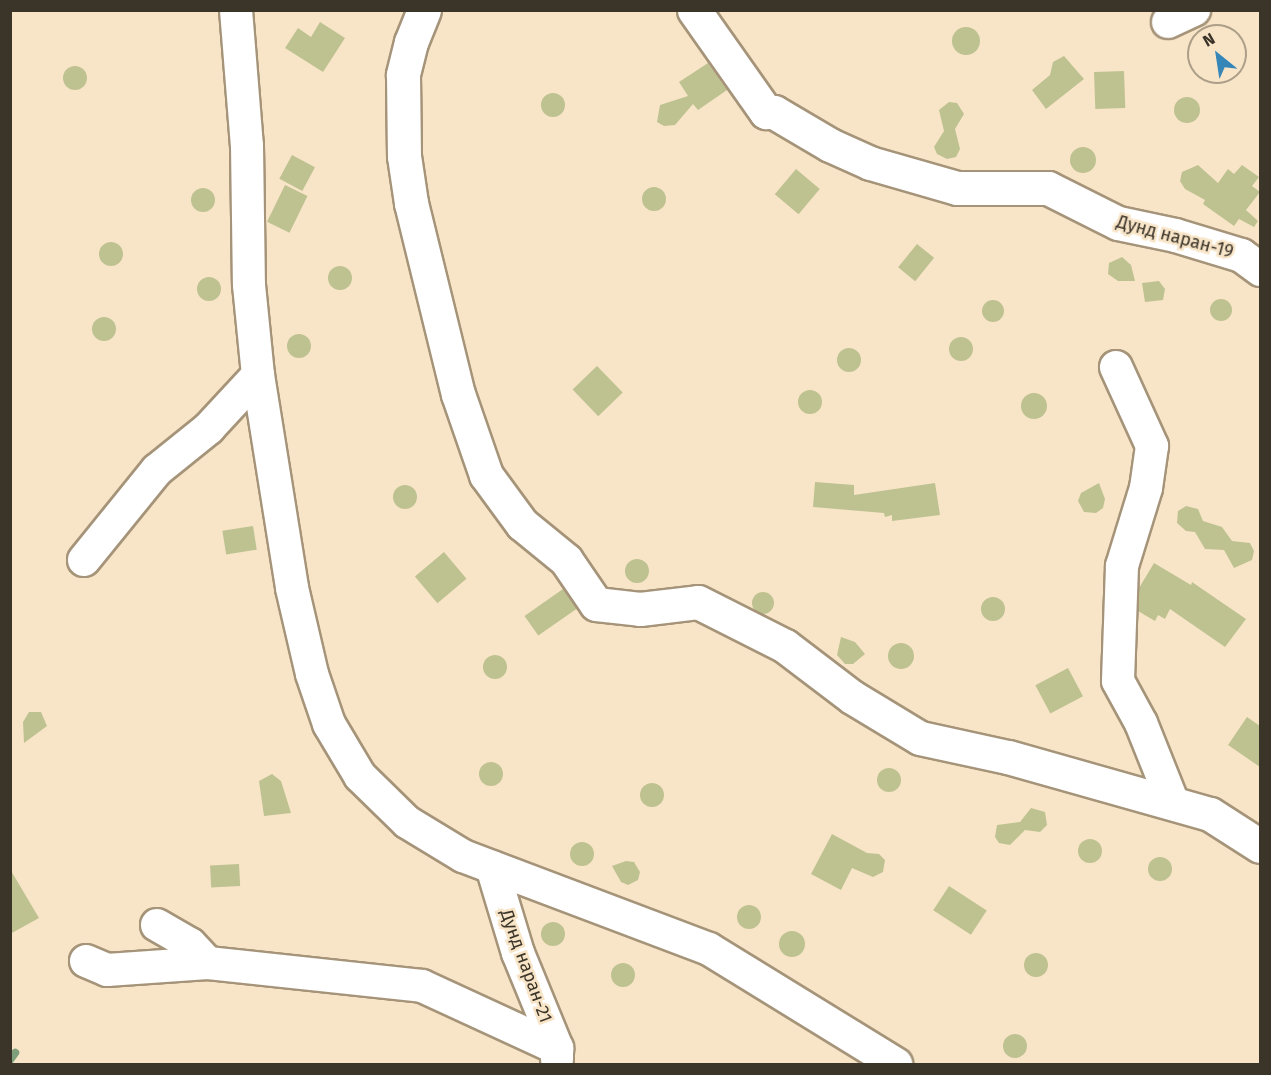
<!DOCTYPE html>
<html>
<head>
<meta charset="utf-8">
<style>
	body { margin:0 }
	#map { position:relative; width:1271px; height:1075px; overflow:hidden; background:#f8e5c8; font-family:"Fira Sans",sans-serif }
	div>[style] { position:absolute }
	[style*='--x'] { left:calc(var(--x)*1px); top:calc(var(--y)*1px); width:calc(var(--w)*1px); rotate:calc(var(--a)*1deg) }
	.stream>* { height:8px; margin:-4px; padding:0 4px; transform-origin:4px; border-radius:4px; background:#7da07b }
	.building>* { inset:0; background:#bec290; transform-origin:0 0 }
	.round { border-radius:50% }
	.roads { filter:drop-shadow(2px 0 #a59479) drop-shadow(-2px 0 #a59479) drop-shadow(0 2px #a59479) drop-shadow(0 -2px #a59479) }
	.street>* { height:32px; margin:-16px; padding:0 16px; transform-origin:16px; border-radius:16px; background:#fff }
	.secondary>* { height:33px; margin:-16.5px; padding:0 16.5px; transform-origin:16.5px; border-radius:16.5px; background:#fff }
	span { translate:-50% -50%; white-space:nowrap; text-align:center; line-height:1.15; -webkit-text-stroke:5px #f8e5c8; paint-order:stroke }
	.street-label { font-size:18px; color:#3b3429 }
	.frame { position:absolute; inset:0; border:12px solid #3b3429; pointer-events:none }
	.north { position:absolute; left:1187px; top:24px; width:60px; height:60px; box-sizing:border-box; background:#f8e5c8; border:2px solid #ac9e88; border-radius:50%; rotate:330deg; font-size:16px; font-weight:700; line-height:24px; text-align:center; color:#3b3429 }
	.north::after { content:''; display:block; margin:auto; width:21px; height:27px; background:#3687b8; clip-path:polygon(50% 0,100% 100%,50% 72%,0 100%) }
</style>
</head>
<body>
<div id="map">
	<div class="stream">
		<i style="--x:10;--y:1060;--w:9;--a:-54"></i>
	</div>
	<div class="building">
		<i style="clip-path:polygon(320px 22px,345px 38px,323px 72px,285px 48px,298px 28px,311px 37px)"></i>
		<i class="round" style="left:952px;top:27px;width:28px;height:28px"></i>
		<i style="clip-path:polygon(1064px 56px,1084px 79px,1046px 109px,1032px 90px,1050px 75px,1053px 62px)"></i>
		<i style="clip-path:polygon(708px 63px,727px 90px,698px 110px,693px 104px,675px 125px,664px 126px,657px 122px,660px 105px,688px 96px,679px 82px)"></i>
		<i class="round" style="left:63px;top:66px;width:24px;height:24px"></i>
		<i style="left:1124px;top:71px;width:37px;height:30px;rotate:88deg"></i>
		<i class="round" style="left:541px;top:93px;width:24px;height:24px"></i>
		<i class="round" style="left:1174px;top:97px;width:26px;height:26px"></i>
		<i style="clip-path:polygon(949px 102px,957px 103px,964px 114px,955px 129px,960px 149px,956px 157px,947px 159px,937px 154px,934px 147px,944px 131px,939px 110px)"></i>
		<i class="round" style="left:1070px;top:147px;width:26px;height:26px"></i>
		<i style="left:292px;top:155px;width:26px;height:27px;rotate:28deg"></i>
		<i style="clip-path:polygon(1198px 165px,1218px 183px,1228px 169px,1234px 174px,1242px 165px,1259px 177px,1252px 186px,1260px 192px,1246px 210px,1258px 221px,1254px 227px,1239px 219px,1234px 226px,1203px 204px,1205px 200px,1185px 189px,1180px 181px,1182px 172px)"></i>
		<i style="left:796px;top:169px;width:31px;height:33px;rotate:40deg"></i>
		<i style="left:285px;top:185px;width:25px;height:41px;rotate:26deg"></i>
		<i class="round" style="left:642px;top:187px;width:24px;height:24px"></i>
		<i class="round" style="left:191px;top:188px;width:24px;height:24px"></i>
		<i class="round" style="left:99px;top:242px;width:24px;height:24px"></i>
		<i style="left:917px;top:244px;width:22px;height:30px;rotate:39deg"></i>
		<i style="clip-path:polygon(1122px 257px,1131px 265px,1135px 281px,1118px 281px,1108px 274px,1109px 263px)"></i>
		<i class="round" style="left:328px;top:266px;width:24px;height:24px"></i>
		<i class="round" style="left:197px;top:277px;width:24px;height:24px"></i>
		<i style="clip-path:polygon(1159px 281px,1165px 289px,1163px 300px,1145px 302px,1142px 283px)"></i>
		<i class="round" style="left:1210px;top:299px;width:22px;height:22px"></i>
		<i class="round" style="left:982px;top:300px;width:22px;height:22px"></i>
		<i class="round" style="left:92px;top:317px;width:24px;height:24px"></i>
		<i class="round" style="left:287px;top:334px;width:24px;height:24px"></i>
		<i class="round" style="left:949px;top:337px;width:24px;height:24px"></i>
		<i class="round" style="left:837px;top:348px;width:24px;height:24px"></i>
		<i style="left:597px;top:366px;width:37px;height:34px;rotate:46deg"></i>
		<i class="round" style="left:798px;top:390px;width:24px;height:24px"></i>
		<i class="round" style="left:1021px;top:393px;width:26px;height:26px"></i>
		<i style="clip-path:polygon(815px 482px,854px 485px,854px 495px,935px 483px,940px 515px,892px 521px,892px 515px,885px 517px,884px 513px,813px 507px)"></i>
		<i style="clip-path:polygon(1099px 483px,1105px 499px,1103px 508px,1096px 513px,1084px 512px,1078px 501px,1081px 493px)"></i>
		<i class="round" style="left:393px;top:485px;width:24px;height:24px"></i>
		<i style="clip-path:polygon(1186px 506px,1198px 509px,1203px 521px,1222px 527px,1232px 541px,1250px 543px,1254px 551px,1252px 560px,1234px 568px,1224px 550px,1205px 549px,1195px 532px,1186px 531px,1177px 523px,1178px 511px)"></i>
		<i style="left:253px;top:526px;width:24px;height:31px;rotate:81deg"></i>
		<i style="left:444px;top:552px;width:35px;height:38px;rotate:50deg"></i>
		<i class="round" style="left:625px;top:559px;width:24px;height:24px"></i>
		<i style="clip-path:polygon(1154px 563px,1191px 585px,1192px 582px,1246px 619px,1225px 647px,1170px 609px,1165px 619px,1158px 615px,1155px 621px,1138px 611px,1139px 588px)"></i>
		<i style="left:563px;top:589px;width:24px;height:47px;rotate:55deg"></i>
		<i class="round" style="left:752px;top:592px;width:22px;height:22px"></i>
		<i class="round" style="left:981px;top:597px;width:24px;height:24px"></i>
		<i style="clip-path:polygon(841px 637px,855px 642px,865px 654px,853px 664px,845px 664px,837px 655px)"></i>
		<i class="round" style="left:888px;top:643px;width:26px;height:26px"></i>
		<i class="round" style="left:483px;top:655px;width:24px;height:24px"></i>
		<i style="left:1068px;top:668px;width:32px;height:37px;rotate:62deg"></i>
		<i style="clip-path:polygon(29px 712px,41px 712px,47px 726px,24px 743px,23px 722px)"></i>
		<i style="clip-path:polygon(1247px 717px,1260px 726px,1260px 767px,1228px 745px)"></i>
		<i class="round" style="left:479px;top:762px;width:24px;height:24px"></i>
		<i class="round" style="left:877px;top:768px;width:24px;height:24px"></i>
		<i style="clip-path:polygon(272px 774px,281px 781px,291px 813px,264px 816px,259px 781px)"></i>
		<i class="round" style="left:640px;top:783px;width:24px;height:24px"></i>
		<i style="clip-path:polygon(1031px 808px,1045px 812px,1047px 825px,1040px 832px,1025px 830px,1010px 845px,999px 843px,995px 837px,997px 825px,1020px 822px)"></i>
		<i style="clip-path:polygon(832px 834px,867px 853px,879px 854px,885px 860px,883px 872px,873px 877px,852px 868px,841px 890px,811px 874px)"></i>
		<i class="round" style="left:1078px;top:839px;width:24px;height:24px"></i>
		<i class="round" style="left:570px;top:842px;width:24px;height:24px"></i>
		<i class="round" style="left:1148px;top:857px;width:24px;height:24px"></i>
		<i style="clip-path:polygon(626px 861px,634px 862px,640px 872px,638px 880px,628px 885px,621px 882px,612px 866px)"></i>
		<i style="left:239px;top:864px;width:22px;height:29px;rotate:87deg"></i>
		<i style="clip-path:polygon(10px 869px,39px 918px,10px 934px)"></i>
		<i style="left:949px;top:886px;width:45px;height:29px;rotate:33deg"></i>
		<i class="round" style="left:737px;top:905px;width:24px;height:24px"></i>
		<i class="round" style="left:541px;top:922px;width:24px;height:24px"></i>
		<i class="round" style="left:779px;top:931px;width:26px;height:26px"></i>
		<i class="round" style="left:1024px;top:953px;width:24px;height:24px"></i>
		<i class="round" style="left:611px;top:963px;width:24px;height:24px"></i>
		<i class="round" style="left:1003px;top:1034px;width:24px;height:24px"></i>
	</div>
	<div class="roads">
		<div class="street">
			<i style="--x:236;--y:10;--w:136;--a:85.4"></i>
			<i style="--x:247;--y:146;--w:139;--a:89.2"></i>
			<i style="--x:249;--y:285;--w:90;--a:84.3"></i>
			<i style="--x:258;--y:375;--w:216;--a:80.9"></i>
			<i style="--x:292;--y:588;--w:88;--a:76.9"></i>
			<i style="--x:312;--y:674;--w:53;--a:71.2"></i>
			<i style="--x:329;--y:724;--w:61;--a:59.2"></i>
			<i style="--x:360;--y:776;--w:66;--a:44.4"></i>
			<i style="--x:407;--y:822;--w:66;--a:31.3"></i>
			<i style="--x:463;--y:856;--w:263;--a:20.7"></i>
			<i style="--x:709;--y:949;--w:220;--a:31.6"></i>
			<i style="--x:1168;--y:22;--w:29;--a:-25"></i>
			<i style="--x:1116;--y:367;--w:87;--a:65.5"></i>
			<i style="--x:1152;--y:446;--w:42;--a:98.1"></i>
			<i style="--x:1146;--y:488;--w:82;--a:107.1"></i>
			<i style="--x:1122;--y:566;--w:115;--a:92"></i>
			<i style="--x:1118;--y:681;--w:48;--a:61.3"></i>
			<i style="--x:1141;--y:723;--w:86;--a:68.2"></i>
			<i style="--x:84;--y:560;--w:116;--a:-51"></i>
			<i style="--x:157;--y:470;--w:67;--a:-38.9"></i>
			<i style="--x:209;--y:428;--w:72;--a:-47.2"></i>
			<i style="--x:492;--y:867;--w:90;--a:73.2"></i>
			<i style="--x:518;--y:953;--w:103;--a:67.7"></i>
			<i style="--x:557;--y:1048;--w:11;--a:90"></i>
			<i style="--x:157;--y:925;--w:38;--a:30"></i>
			<i style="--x:190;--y:944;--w:26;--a:47"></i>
			<i style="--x:208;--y:963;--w:215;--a:6.1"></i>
			<i style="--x:422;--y:986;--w:149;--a:24.7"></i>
			<i style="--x:86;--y:961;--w:23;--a:23"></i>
			<i style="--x:107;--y:970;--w:101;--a:-4"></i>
		</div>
		<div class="secondary">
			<i style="--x:424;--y:10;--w:35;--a:112"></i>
			<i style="--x:411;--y:42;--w:34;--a:104"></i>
			<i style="--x:403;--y:75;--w:81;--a:89.3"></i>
			<i style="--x:404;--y:156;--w:48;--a:81.5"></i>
			<i style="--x:411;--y:203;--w:197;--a:76.2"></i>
			<i style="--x:458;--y:394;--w:86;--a:70.9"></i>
			<i style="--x:486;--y:475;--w:61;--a:53.7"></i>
			<i style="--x:522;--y:524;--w:57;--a:39.3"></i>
			<i style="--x:566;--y:560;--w:53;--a:55.7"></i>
			<i style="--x:596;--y:604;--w:44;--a:6.5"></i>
			<i style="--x:640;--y:609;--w:58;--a:-6.9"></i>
			<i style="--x:698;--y:602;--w:97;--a:26.8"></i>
			<i style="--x:785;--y:646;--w:84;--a:37.3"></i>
			<i style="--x:852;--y:697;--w:79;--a:31.1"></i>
			<i style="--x:920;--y:738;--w:90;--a:12.2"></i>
			<i style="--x:1008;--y:757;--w:210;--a:15.8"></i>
			<i style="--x:1210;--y:814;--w:59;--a:32.6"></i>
			<i style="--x:694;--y:10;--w:125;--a:54.8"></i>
			<i style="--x:766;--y:112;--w:8;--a:0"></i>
			<i style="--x:774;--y:112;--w:65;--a:30.5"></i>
			<i style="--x:830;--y:145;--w:44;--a:24.2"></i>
			<i style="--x:870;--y:163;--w:91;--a:16"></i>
			<i style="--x:957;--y:188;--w:91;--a:0"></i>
			<i style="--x:1048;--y:188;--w:78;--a:26.6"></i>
			<i style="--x:1118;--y:223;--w:58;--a:11.9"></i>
			<i style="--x:1175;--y:235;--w:69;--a:16.9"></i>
			<i style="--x:1241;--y:255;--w:24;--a:36"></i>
		</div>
	</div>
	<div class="street-label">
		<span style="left:1175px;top:237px;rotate:15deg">Дунд наран-19</span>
		<span style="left:526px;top:966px;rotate:70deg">Дунд наран-21</span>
	</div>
	<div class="frame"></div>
	<div class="north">N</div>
</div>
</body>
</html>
